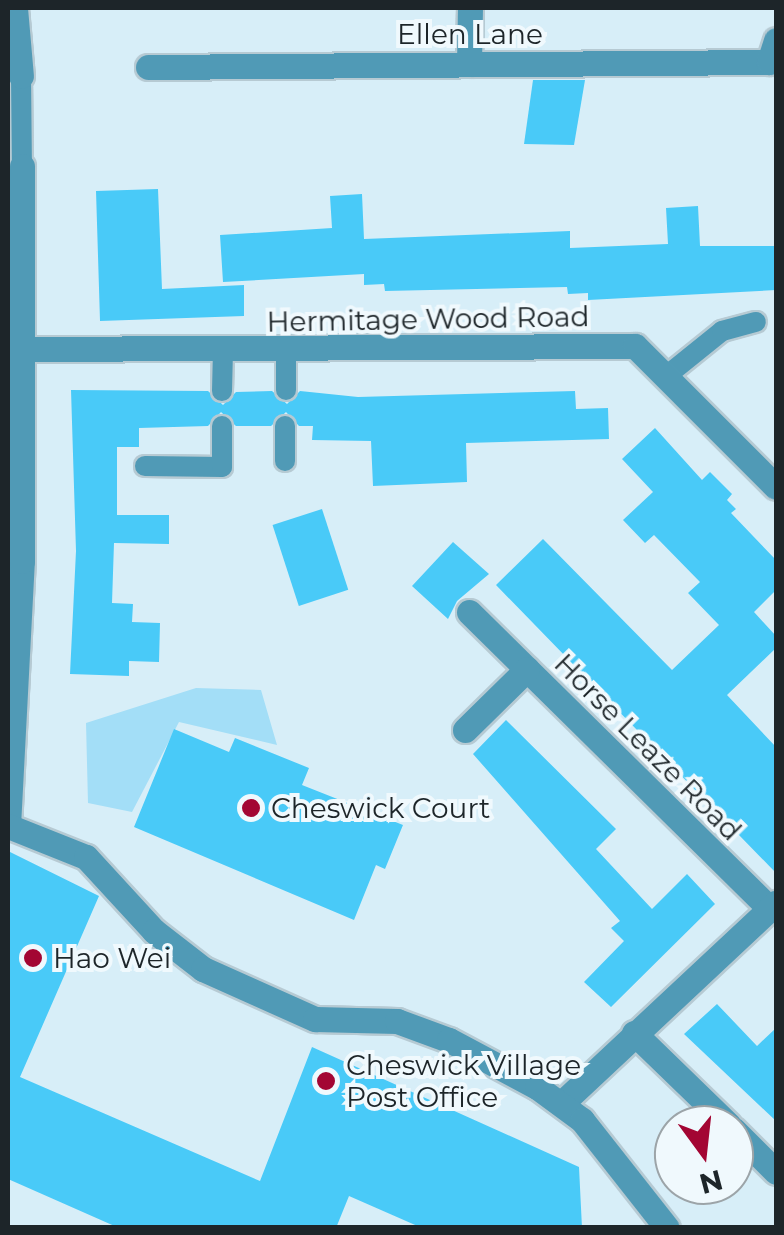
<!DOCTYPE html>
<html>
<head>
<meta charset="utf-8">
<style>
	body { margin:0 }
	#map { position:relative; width:784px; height:1235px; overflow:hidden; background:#d7eef8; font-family:Montserrat,sans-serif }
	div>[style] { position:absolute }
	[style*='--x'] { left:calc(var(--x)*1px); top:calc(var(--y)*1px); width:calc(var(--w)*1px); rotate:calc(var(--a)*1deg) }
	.green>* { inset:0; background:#a3def7 }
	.building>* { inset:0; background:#49caf8; transform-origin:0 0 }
	.roads { filter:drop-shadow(2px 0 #b6cad3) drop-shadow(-2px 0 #b6cad3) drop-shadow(0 2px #b6cad3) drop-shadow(0 -2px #b6cad3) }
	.service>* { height:20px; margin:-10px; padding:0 10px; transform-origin:10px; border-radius:10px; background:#509ab6 }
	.minor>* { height:25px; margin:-12.5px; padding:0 12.5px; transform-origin:12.5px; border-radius:12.5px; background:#509ab6 }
	.tertiary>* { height:25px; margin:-12.5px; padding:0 12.5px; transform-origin:12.5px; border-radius:12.5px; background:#509ab6 }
	.dots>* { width:28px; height:28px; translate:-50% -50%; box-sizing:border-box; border:5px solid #f0f9fd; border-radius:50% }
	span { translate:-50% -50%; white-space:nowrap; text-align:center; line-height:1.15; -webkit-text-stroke:8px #f0f9fd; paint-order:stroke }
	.street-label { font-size:28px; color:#1d2529 }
	.poi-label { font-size:28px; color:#1d2529 }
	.left { translate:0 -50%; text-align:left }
	.frame { position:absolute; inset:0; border:10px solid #1d2529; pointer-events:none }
	.north { position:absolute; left:654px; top:1105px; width:100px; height:100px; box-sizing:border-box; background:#f0f9fd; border:2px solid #9ca4a8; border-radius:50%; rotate:165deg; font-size:28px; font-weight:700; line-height:40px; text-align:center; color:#1d2529 }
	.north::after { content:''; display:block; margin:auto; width:35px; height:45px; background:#a30633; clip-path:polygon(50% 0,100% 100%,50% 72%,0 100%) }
</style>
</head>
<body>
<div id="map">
	<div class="green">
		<i style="clip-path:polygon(196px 688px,261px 690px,277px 745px,179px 722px,132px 812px,88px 803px,86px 723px)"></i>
	</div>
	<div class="building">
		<i style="clip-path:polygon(533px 80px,585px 80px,574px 145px,524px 144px)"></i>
		<i style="clip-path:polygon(158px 189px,162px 289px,244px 285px,244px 316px,100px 321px,96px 191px)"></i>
		<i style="clip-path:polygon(362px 194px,364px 239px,570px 231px,570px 248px,668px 244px,666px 208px,698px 206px,700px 246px,776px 246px,776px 290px,588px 300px,588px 293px,568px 294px,567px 287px,385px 291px,384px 284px,364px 285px,364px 274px,223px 282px,220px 235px,332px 228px,330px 196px)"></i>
		<i style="clip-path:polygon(71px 390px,208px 391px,223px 405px,236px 392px,272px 391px,287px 404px,300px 391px,358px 397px,575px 391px,576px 409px,608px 408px,609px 439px,466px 443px,467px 482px,373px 486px,371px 441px,312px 440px,313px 426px,299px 426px,286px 412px,271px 426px,236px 426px,221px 412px,208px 426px,139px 428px,139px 447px,117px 447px,117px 515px,169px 515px,169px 544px,114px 543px,112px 603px,133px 604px,132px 622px,160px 623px,159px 662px,129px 661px,129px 676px,70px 674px,76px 551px)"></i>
		<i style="clip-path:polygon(655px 428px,702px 480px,710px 472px,732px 494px,727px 500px,736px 509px,731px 513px,776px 560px,776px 590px,754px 612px,776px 636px,776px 648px,727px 695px,776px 747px,776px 873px,496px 585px,543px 539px,672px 670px,719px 625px,688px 593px,700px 582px,654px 535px,645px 543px,623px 520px,653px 492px,622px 459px)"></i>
		<i style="left:322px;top:509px;width:85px;height:52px;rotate:72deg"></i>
		<i style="clip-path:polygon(453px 542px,489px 574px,457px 601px,448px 619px,412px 586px)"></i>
		<i style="clip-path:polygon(506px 720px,616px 829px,596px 849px,652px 909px,687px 874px,715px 904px,611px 1007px,584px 982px,624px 941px,611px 928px,620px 921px,473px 754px)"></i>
		<i style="clip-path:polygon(174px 729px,229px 752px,235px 738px,309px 768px,302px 785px,403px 825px,385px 869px,376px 865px,354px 920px,134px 827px)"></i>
		<i style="clip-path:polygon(8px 851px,99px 896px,20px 1077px,260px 1181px,312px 1047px,579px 1167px,582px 1228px,422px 1228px,349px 1196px,336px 1228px,119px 1228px,8px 1179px)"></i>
		<i style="clip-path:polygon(717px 1004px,757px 1046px,776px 1028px,776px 1121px,684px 1034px)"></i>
	</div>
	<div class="roads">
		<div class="service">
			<i style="--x:21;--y:76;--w:90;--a:89.4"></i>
			<i style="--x:665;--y:377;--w:73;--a:-38.9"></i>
			<i style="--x:722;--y:331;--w:35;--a:-15"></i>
			<i style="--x:286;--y:390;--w:40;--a:-90"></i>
			<i style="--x:222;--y:391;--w:40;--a:-88.6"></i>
			<i style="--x:285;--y:461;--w:35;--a:-90"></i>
			<i style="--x:145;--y:466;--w:77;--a:0.7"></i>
			<i style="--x:222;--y:467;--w:41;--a:-90"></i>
		</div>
		<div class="minor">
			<i style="--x:15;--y:8;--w:68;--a:85"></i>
			<i style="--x:469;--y:64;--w:56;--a:-89"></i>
			<i style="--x:148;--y:67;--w:621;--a:-0.46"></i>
			<i style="--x:769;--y:62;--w:23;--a:-72"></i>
			<i style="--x:22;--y:349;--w:613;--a:-0.28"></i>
			<i style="--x:635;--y:346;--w:199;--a:45"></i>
			<i style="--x:469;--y:612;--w:423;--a:44.6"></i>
			<i style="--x:465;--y:730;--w:87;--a:-44.5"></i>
			<i style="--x:8;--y:826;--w:265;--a:-87"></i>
			<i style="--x:22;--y:561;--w:395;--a:-90"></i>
			<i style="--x:634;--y:1033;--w:132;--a:44.1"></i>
			<i style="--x:562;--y:1103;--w:293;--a:-43.1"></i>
			<i style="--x:734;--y:1130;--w:59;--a:45"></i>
		</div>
		<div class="tertiary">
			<i style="--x:8;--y:826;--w:84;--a:21.7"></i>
			<i style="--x:86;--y:857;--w:100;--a:47.4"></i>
			<i style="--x:154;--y:931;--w:62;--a:37.8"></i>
			<i style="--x:203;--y:969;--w:123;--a:24.1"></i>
			<i style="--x:315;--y:1019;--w:82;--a:1.4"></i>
			<i style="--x:397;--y:1021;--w:55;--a:20.1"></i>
			<i style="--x:449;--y:1040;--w:100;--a:28.1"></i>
			<i style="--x:537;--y:1087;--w:56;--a:36.3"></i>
			<i style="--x:582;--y:1120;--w:137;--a:51.8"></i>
		</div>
	</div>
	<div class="dots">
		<i style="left:251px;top:808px;background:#a30633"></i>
		<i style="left:33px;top:958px;background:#a30633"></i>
		<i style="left:326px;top:1081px;background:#a30633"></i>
	</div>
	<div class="street-label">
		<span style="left:470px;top:34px">Ellen Lane</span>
		<span style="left:428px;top:319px;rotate:-1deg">Hermitage Wood Road</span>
		<span style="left:648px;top:747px;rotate:45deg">Horse Leaze Road</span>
	</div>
	<div class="poi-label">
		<span class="left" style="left:271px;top:808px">Cheswick Court</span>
		<span class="left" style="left:53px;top:958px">Hao Wei</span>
		<span class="left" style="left:346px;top:1081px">Cheswick Village<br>Post Office</span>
	</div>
	<div class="frame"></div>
	<div class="north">N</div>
</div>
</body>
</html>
